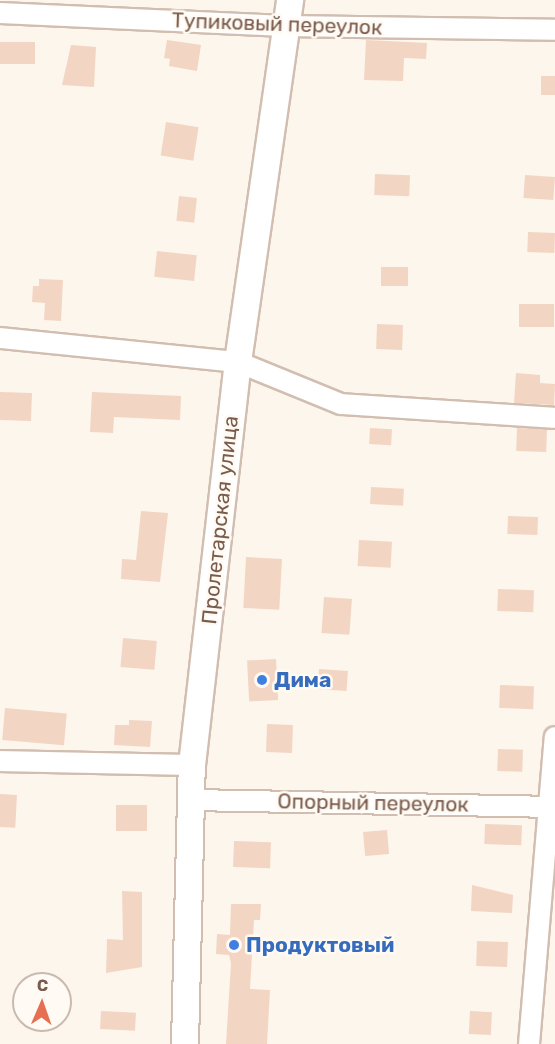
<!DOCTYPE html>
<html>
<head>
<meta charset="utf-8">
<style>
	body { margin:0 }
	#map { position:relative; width:555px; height:1044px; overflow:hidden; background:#fdf6ec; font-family:Rubik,sans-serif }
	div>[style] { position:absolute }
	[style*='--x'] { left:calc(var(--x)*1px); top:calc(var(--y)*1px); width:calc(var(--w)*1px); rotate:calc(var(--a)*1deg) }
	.building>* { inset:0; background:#f3d5c3; transform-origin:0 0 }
	.roads { filter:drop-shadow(2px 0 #d1beb0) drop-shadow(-2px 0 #d1beb0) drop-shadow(0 2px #d1beb0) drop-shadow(0 -2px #d1beb0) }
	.minor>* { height:20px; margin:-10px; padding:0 10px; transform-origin:10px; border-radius:10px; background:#fff }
	.tertiary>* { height:26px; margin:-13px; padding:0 13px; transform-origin:13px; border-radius:13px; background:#fff }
	.dots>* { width:16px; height:16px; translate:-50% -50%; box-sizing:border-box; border:3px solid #fffaf3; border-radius:50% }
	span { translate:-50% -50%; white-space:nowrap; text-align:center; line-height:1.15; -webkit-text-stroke:5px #fffaf3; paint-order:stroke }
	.street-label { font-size:21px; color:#7a5c4d }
	.shop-label { font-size:21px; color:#366cbe; font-weight:700 }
	.left { translate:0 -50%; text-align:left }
	.north { position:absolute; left:12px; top:972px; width:60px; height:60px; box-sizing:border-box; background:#fffaf3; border:2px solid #cabbb1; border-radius:50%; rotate:2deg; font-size:16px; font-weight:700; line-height:24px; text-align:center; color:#7a5c4d }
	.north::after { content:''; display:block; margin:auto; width:21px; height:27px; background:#e76f51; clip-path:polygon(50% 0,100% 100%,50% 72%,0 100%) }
</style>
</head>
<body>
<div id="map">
	<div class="building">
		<i style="clip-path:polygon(167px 40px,201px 45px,197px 71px,169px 66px,170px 59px,164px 58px)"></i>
		<i style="clip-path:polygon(366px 40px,427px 43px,426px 59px,404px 58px,403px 81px,364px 80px)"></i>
		<i style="left:0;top:42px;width:35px;height:22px"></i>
		<i style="clip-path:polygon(71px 45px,96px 47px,94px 87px,62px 85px)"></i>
		<i style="left:541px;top:76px;width:14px;height:19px"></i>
		<i style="left:166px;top:122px;width:33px;height:34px;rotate:9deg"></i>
		<i style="left:375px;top:174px;width:35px;height:21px;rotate:2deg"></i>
		<i style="left:525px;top:175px;width:30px;height:23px;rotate:4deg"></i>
		<i style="left:179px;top:196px;width:18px;height:25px;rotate:6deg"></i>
		<i style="left:528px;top:232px;width:27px;height:20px;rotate:2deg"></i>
		<i style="left:157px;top:251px;width:40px;height:26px;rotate:6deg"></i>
		<i style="left:381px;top:267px;width:27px;height:19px"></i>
		<i style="clip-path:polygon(39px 279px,63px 280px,61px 321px,44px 320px,45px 303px,32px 302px,33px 286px,39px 286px)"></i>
		<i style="left:519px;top:304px;width:35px;height:23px"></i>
		<i style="left:377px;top:324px;width:26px;height:25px;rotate:2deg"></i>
		<i style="clip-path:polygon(516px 373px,540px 375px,540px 383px,555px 384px,554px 405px,514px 403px)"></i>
		<i style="left:0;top:392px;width:32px;height:28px;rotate:2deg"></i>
		<i style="clip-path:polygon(92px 392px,181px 396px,180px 420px,114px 417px,113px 433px,90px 432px)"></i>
		<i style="left:370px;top:428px;width:22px;height:16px;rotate:3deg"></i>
		<i style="left:517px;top:428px;width:30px;height:23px;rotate:2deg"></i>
		<i style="left:371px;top:487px;width:33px;height:17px;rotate:3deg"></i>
		<i style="clip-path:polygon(141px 511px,168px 513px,160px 582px,121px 579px,122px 559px,136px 560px)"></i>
		<i style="left:508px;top:516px;width:30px;height:18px;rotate:2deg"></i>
		<i style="left:359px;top:540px;width:33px;height:26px;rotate:3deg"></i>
		<i style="left:246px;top:557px;width:36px;height:51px;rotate:3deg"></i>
		<i style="left:498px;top:589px;width:36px;height:22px;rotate:2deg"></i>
		<i style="left:324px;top:597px;width:28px;height:36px;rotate:4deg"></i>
		<i style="left:123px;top:638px;width:34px;height:29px;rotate:5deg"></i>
		<i style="left:276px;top:659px;width:41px;height:29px;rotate:87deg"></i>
		<i style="left:319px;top:669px;width:29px;height:20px;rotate:4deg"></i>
		<i style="left:500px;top:685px;width:34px;height:23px;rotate:2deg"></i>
		<i style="left:5px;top:708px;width:62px;height:32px;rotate:5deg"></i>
		<i style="clip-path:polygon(129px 720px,152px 721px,150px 747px,114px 745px,115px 725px,129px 725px)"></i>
		<i style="left:267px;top:724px;width:26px;height:28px;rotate:2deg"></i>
		<i style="left:498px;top:749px;width:25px;height:22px;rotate:2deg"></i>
		<i style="left:0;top:794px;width:17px;height:33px;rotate:3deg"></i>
		<i style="left:116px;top:805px;width:31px;height:26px"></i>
		<i style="left:485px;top:824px;width:37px;height:20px;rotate:2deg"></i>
		<i style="left:387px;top:830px;width:24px;height:24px;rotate:85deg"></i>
		<i style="left:234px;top:841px;width:37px;height:26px;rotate:2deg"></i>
		<i style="clip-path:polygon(472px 885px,513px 895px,512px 913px,471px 911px)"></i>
		<i style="clip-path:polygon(122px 891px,142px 892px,142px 967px,106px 973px,107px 939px,123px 940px)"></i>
		<i style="clip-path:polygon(231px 904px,261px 904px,260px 920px,254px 920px,250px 989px,270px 990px,267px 1044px,226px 1044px,231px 963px,229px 955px,216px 954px,217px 934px,230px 935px)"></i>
		<i style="left:477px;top:941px;width:31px;height:25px;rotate:2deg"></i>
		<i style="left:101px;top:1011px;width:35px;height:18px;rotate:3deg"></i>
		<i style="left:470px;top:1011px;width:22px;height:23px;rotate:3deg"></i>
	</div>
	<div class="roads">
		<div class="minor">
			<i style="--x:0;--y:13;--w:285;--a:2.6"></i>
			<i style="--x:285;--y:26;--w:270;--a:0.8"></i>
			<i style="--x:0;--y:338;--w:239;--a:5.8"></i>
			<i style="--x:238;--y:362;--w:111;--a:22.2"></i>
			<i style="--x:341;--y:404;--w:214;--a:3.7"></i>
			<i style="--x:0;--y:761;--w:192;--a:1.2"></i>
			<i style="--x:191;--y:800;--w:364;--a:1.1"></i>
			<i style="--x:529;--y:1044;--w:308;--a:-85.2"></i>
		</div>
		<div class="tertiary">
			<i style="--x:185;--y:1044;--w:279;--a:-88.6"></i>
			<i style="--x:192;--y:765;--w:406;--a:-83.5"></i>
			<i style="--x:238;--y:362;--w:366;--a:-81.8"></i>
		</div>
	</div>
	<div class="dots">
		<i style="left:262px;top:680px;background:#3f7fe0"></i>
		<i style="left:234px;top:945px;background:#3f7fe0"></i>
	</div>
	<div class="street-label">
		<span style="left:277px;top:24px;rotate:2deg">Тупиковый переулок</span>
		<span style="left:220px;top:520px;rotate:-84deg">Пролетарская улица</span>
		<span style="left:373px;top:803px;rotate:1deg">Опорный переулок</span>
	</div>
	<div class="shop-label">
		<span class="left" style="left:274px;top:680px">Дима</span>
		<span class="left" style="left:246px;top:945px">Продуктовый</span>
	</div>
	<div class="north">С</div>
</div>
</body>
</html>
